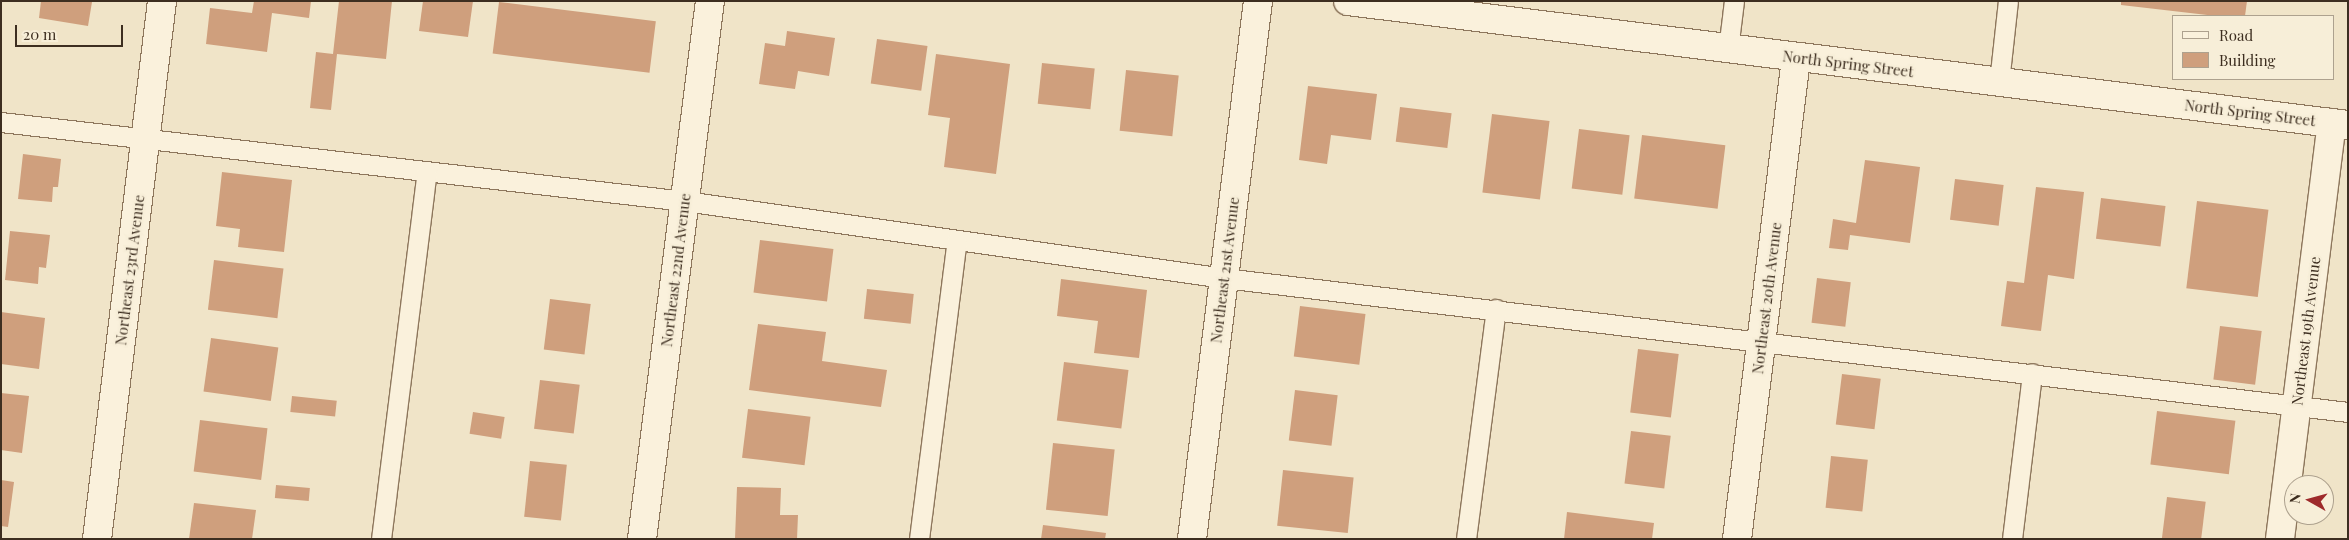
<!DOCTYPE html>
<html>
<head>
<meta charset="utf-8">
<style>
	body { margin:0 }
	#map { position:relative; width:2349px; height:540px; overflow:hidden; background:#f0e4c8; font-family:"Playfair Display",serif }
	div>[style] { position:absolute }
	[style*='--x'] { left:calc(var(--x)*1px); top:calc(var(--y)*1px); width:calc(var(--w)*1px); rotate:calc(var(--a)*1deg) }
	.building>* { inset:0; background:#cf9f7d; transform-origin:0 0 }
	.roads { filter:drop-shadow(1px 0 #8d765c) drop-shadow(-1px 0 #8d765c) drop-shadow(0 1px #8d765c) drop-shadow(0 -1px #8d765c) }
	.lane>* { height:19px; margin:-9.5px; padding:0 9.5px; transform-origin:9.5px; border-radius:9.5px; background:#faf1dc }
	.street>* { height:28px; margin:-14px; padding:0 14px; transform-origin:14px; border-radius:14px; background:#faf1dc }
	.secondary>* { height:28px; margin:-14px; padding:0 14px; transform-origin:14px; border-radius:14px; background:#faf1dc }
	span { translate:-50% -50%; white-space:nowrap; text-align:center; line-height:1.15; -webkit-text-stroke:4.5px #f7eed8; paint-order:stroke }
	.street-label { font-size:15px; color:#3d2e20 }
	.frame { position:absolute; inset:0; border:2px solid #3d2e20; pointer-events:none }
	.legend { position:absolute; left:2172px; top:15px; width:162px; height:65px; box-sizing:border-box; background:#f7eed8; border:1px solid #ada18e; margin:0; padding:6px 9px; list-style:none; font-size:15px; color:#3d2e20 }
	.legend li { display:flex; align-items:center; gap:10px; height:25px }
	.legend b { width:25px; border:1px solid #ada18e }
	.north { position:absolute; left:2284px; top:475px; width:50px; height:50px; box-sizing:border-box; background:#f7eed8; border:1px solid #ada18e; border-radius:50%; rotate:277deg; font-size:14px; font-weight:700; line-height:20px; text-align:center; color:#3d2e20 }
	.north::after { content:''; display:block; margin:auto; width:18px; height:22px; background:#9e2a2b; clip-path:polygon(50% 0,100% 100%,50% 72%,0 100%) }
	.scale { position:absolute; left:15px; top:25px; width:108px; height:22px; box-sizing:border-box; border:2px solid #3d2e20; border-top:0; padding-left:6px; font-size:15px; line-height:18px; white-space:nowrap; color:#3d2e20; -webkit-text-stroke:4px #f7eed8; paint-order:stroke }
</style>
</head>
<body>
<div id="map">
	<div class="building">
		<i style="clip-path:polygon(41px 1px,92px 2px,88px 26px,39px 18px)"></i>
		<i style="clip-path:polygon(254px 1px,311px 1px,309px 18px,272px 13px,267px 52px,206px 44px,210px 8px,252px 13px)"></i>
		<i style="clip-path:polygon(339px 1px,392px 1px,386px 59px,337px 54px,331px 110px,310px 108px,316px 52px,333px 54px)"></i>
		<i style="clip-path:polygon(423px 1px,473px 1px,468px 37px,419px 31px)"></i>
		<i style="clip-path:polygon(2121px 1px,2247px 1px,2245px 16px,2216px 16px,2121px 5px)"></i>
		<i style="left:499px;top:2px;width:158px;height:52px;rotate:7deg"></i>
		<i style="clip-path:polygon(787px 31px,835px 38px,829px 76px,798px 71px,795px 89px,759px 84px,765px 43px,785px 46px)"></i>
		<i style="left:877px;top:39px;width:51px;height:45px;rotate:8deg"></i>
		<i style="clip-path:polygon(936px 54px,1010px 64px,996px 174px,944px 167px,950px 118px,928px 115px)"></i>
		<i style="left:1042px;top:63px;width:53px;height:41px;rotate:6deg"></i>
		<i style="left:1126px;top:70px;width:53px;height:61px;rotate:6deg"></i>
		<i style="clip-path:polygon(1308px 86px,1377px 94px,1371px 140px,1331px 135px,1327px 164px,1299px 160px)"></i>
		<i style="left:1400px;top:107px;width:52px;height:35px;rotate:7deg"></i>
		<i style="left:1492px;top:114px;width:58px;height:79px;rotate:7deg"></i>
		<i style="left:1579px;top:129px;width:51px;height:60px;rotate:7deg"></i>
		<i style="left:1642px;top:135px;width:84px;height:64px;rotate:7deg"></i>
		<i style="clip-path:polygon(23px 154px,61px 159px,58px 187px,53px 187px,52px 202px,18px 199px)"></i>
		<i style="clip-path:polygon(1865px 160px,1920px 167px,1910px 243px,1850px 235px,1848px 250px,1829px 248px,1833px 219px,1856px 223px)"></i>
		<i style="clip-path:polygon(222px 172px,292px 180px,284px 252px,238px 247px,240px 229px,216px 226px)"></i>
		<i style="left:1955px;top:179px;width:49px;height:41px;rotate:7deg"></i>
		<i style="clip-path:polygon(2036px 187px,2084px 192px,2074px 279px,2048px 275px,2041px 331px,2001px 326px,2007px 281px,2024px 283px)"></i>
		<i style="left:2101px;top:198px;width:65px;height:41px;rotate:7deg"></i>
		<i style="left:2197px;top:201px;width:72px;height:88px;rotate:7deg"></i>
		<i style="clip-path:polygon(10px 231px,50px 235px,46px 268px,39px 267px,38px 284px,5px 280px)"></i>
		<i style="left:760px;top:240px;width:74px;height:53px;rotate:7deg"></i>
		<i style="left:214px;top:260px;width:70px;height:50px;rotate:7deg"></i>
		<i style="left:1817px;top:278px;width:34px;height:45px;rotate:7deg"></i>
		<i style="clip-path:polygon(1061px 279px,1147px 290px,1139px 358px,1094px 353px,1098px 321px,1057px 316px)"></i>
		<i style="left:867px;top:289px;width:47px;height:30px;rotate:6deg"></i>
		<i style="left:550px;top:299px;width:41px;height:51px;rotate:7deg"></i>
		<i style="left:1300px;top:306px;width:66px;height:51px;rotate:7deg"></i>
		<i style="clip-path:polygon(1px 312px,45px 318px,39px 369px,1px 364px)"></i>
		<i style="clip-path:polygon(758px 324px,826px 332px,822px 361px,887px 370px,881px 407px,749px 390px)"></i>
		<i style="left:2220px;top:326px;width:42px;height:54px;rotate:7deg"></i>
		<i style="left:211px;top:338px;width:68px;height:54px;rotate:8deg"></i>
		<i style="left:1638px;top:349px;width:41px;height:64px;rotate:7deg"></i>
		<i style="left:1064px;top:362px;width:65px;height:59px;rotate:7deg"></i>
		<i style="left:1842px;top:374px;width:39px;height:51px;rotate:7deg"></i>
		<i style="left:540px;top:380px;width:40px;height:49px;rotate:7deg"></i>
		<i style="left:1295px;top:390px;width:43px;height:51px;rotate:7deg"></i>
		<i style="clip-path:polygon(1px 393px,29px 396px,22px 453px,1px 450px)"></i>
		<i style="left:292px;top:396px;width:45px;height:16px;rotate:6deg"></i>
		<i style="left:748px;top:409px;width:63px;height:49px;rotate:7deg"></i>
		<i style="left:2157px;top:411px;width:79px;height:54px;rotate:7deg"></i>
		<i style="left:473px;top:412px;width:32px;height:22px;rotate:9deg"></i>
		<i style="left:200px;top:420px;width:68px;height:52px;rotate:7deg"></i>
		<i style="left:1631px;top:431px;width:40px;height:53px;rotate:7deg"></i>
		<i style="left:1053px;top:443px;width:62px;height:67px;rotate:6deg"></i>
		<i style="left:1831px;top:456px;width:37px;height:52px;rotate:6deg"></i>
		<i style="left:530px;top:461px;width:37px;height:56px;rotate:6deg"></i>
		<i style="left:1283px;top:470px;width:71px;height:56px;rotate:6deg"></i>
		<i style="clip-path:polygon(1px 480px,14px 482px,8px 527px,1px 526px)"></i>
		<i style="left:276px;top:485px;width:34px;height:13px;rotate:5deg"></i>
		<i style="clip-path:polygon(737px 487px,781px 488px,780px 515px,798px 515px,797px 539px,735px 539px)"></i>
		<i style="left:2167px;top:497px;width:39px;height:42px;rotate:7deg"></i>
		<i style="clip-path:polygon(194px 503px,256px 510px,252px 539px,189px 539px)"></i>
		<i style="clip-path:polygon(1567px 512px,1654px 523px,1652px 539px,1564px 539px)"></i>
		<i style="clip-path:polygon(1043px 525px,1106px 533px,1105px 539px,1041px 539px)"></i>
	</div>
	<div class="roads">
		<div class="lane">
			<i style="--x:1728;--y:49;--w:48;--a:-82.9"></i>
			<i style="--x:1999;--y:82;--w:81;--a:-83.7"></i>
			<i style="--x:1;--y:122;--w:689;--a:6.59"></i>
			<i style="--x:685;--y:201;--w:544;--a:8.13"></i>
			<i style="--x:1224;--y:278;--w:1132;--a:6.8"></i>
			<i style="--x:381;--y:539;--w:370;--a:-82.9"></i>
			<i style="--x:919;--y:539;--w:301;--a:-82.8"></i>
			<i style="--x:1466;--y:539;--w:232;--a:-82.6"></i>
			<i style="--x:2012;--y:539;--w:167;--a:-83.1"></i>
		</div>
		<div class="street">
			<i style="--x:97;--y:539;--w:542;--a:-83.11"></i>
			<i style="--x:642;--y:539;--w:542;--a:-82.8"></i>
			<i style="--x:1737;--y:539;--w:486;--a:-83"></i>
			<i style="--x:2280;--y:539;--w:419;--a:-82.9"></i>
		</div>
		<div class="secondary">
			<i style="--x:1348;--y:1;--w:1008;--a:7.07"></i>
			<i style="--x:1192;--y:539;--w:542;--a:-83.01"></i>
		</div>
	</div>
	<div class="street-label">
		<span style="left:1848px;top:64px;rotate:7deg">North Spring Street</span>
		<span style="left:2250px;top:113px;rotate:7deg">North Spring Street</span>
		<span style="left:130px;top:270px;rotate:-83deg">Northeast 23rd Avenue</span>
		<span style="left:676px;top:270px;rotate:-83deg">Northeast 22nd Avenue</span>
		<span style="left:1225px;top:270px;rotate:-83deg">Northeast 21st Avenue</span>
		<span style="left:1767px;top:298px;rotate:-83deg">Northeast 20th Avenue</span>
		<span style="left:2306px;top:331px;rotate:-83deg">Northeast 19th Avenue</span>
	</div>
	<div class="frame"></div>
	<ul class="legend">
	<li><b style="height:6px;background:#faf1dc"></b>Road</li>
	<li><b style="height:14px;background:#cf9f7d"></b>Building</li>
	</ul>
	<div class="north">N</div>
	<div class="scale">20 m</div>
</div>
</body>
</html>
